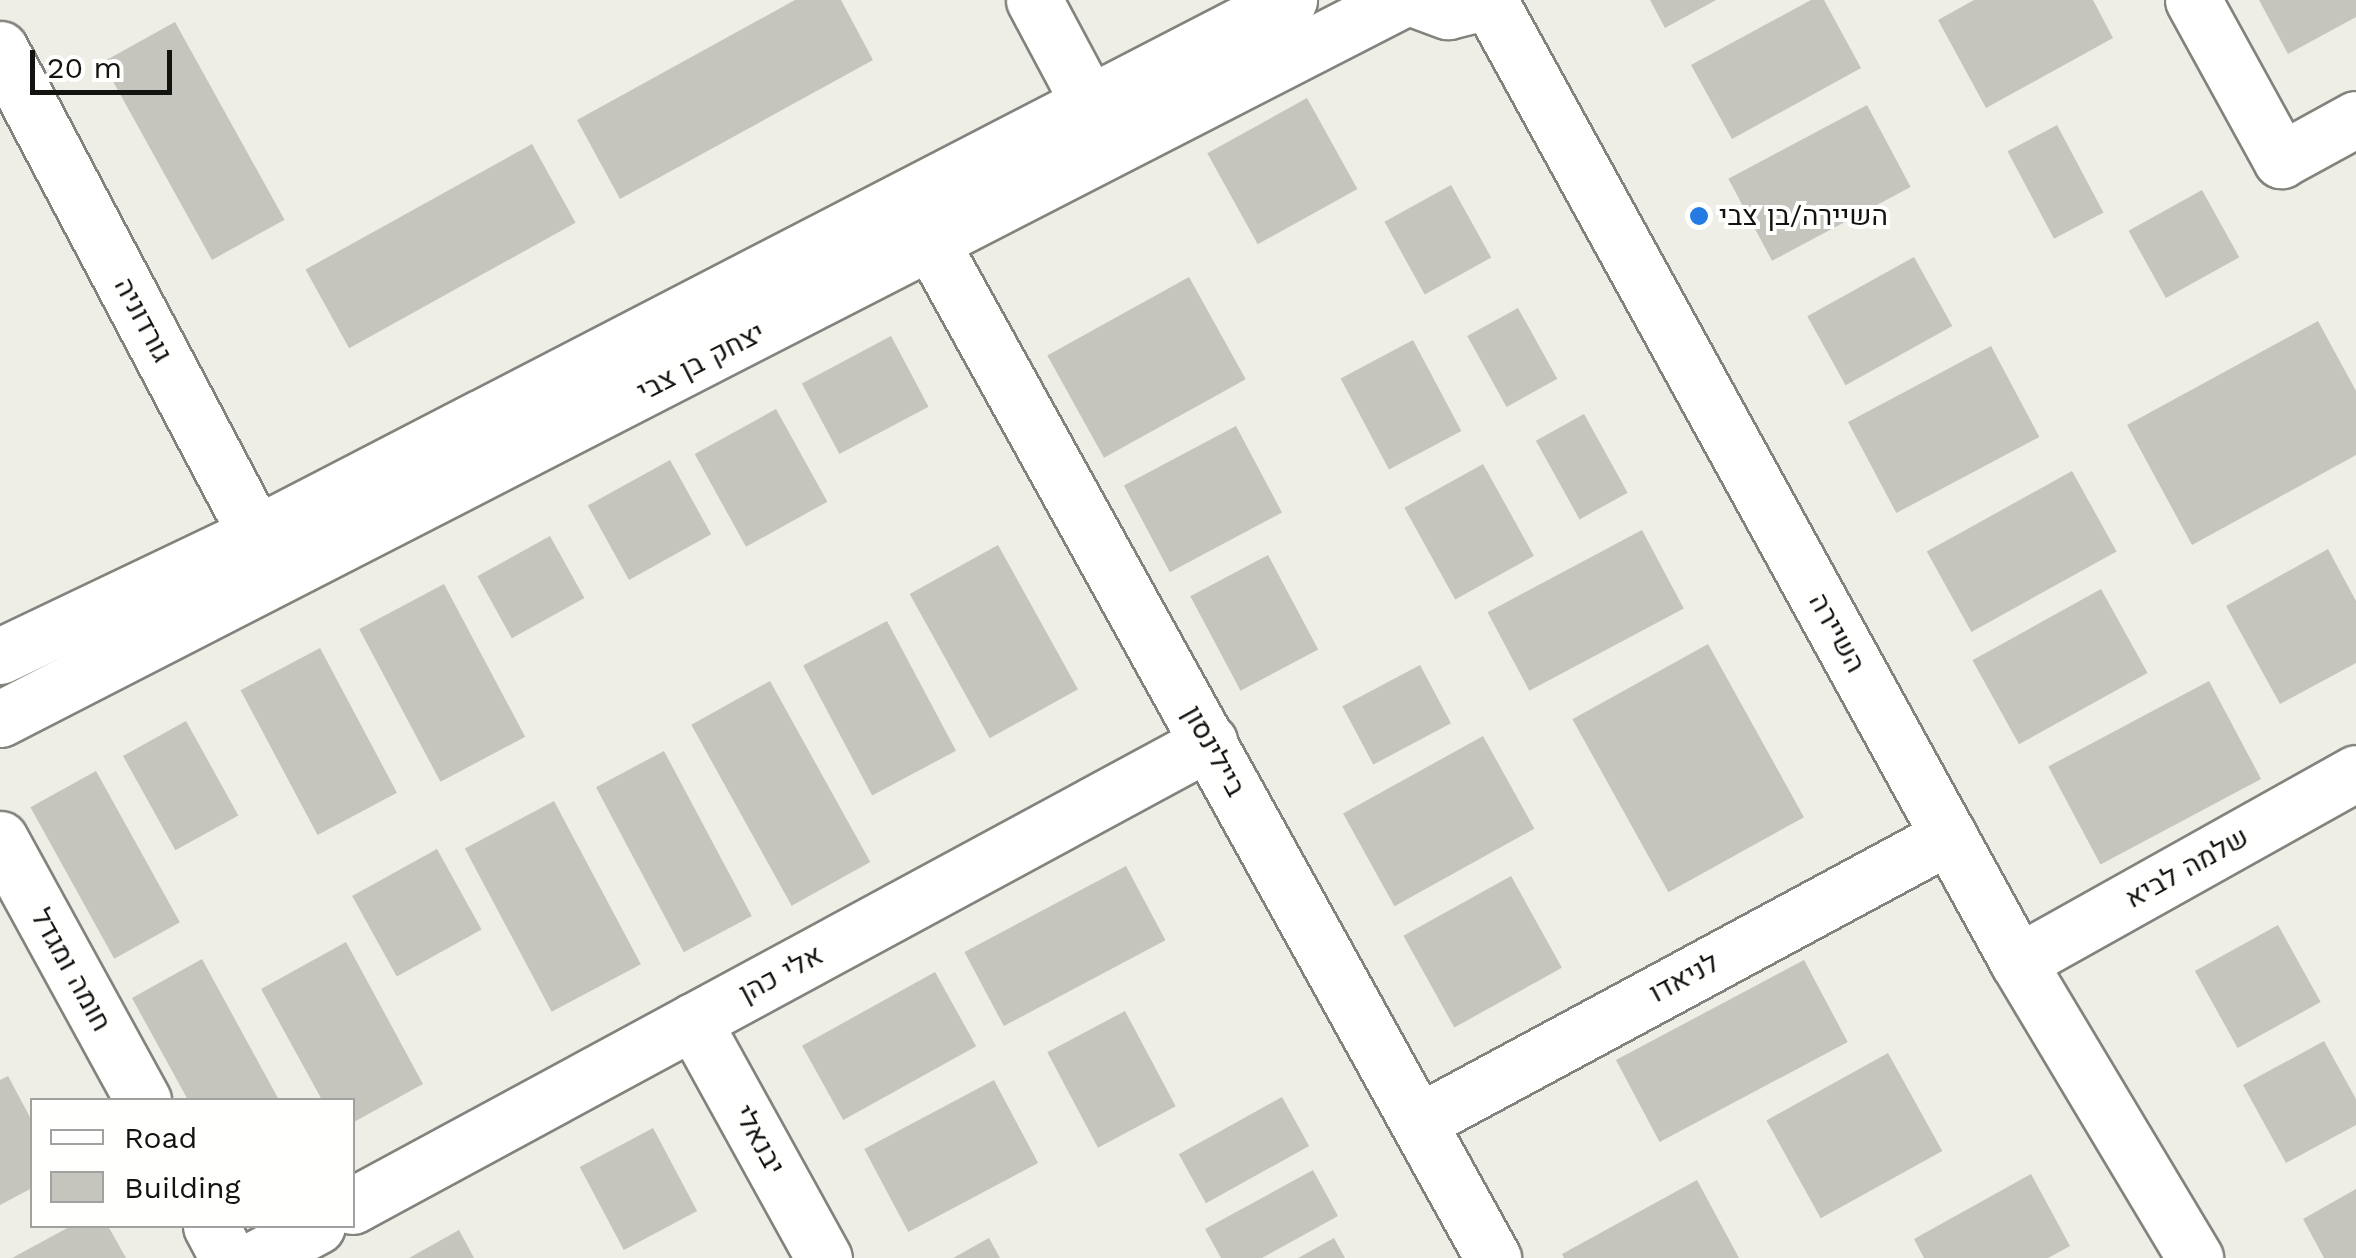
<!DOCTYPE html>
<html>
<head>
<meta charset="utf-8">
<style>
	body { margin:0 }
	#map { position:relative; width:2356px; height:1258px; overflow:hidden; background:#eeeee7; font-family:"Work Sans",Heebo,sans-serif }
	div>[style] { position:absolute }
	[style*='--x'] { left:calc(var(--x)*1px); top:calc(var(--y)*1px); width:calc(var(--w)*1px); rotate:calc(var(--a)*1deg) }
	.building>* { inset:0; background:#c5c5be; transform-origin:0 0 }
	.roads { filter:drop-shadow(2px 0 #83837d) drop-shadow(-2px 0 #83837d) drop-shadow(0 2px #83837d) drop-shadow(0 -2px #83837d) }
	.minor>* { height:55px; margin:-27.5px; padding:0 27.5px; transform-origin:27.5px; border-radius:27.5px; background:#fff }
	.dots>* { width:28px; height:28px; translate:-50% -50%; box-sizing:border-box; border:5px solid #fffffe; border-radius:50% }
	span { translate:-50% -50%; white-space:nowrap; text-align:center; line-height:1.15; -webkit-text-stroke:8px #fffffe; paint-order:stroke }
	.poi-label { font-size:28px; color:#131310 }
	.left { translate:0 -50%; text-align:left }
	.street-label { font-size:28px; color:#131310 }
	.legend { position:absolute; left:30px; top:1098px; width:325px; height:130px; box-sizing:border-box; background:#fffffe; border:2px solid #a1a19f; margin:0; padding:12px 18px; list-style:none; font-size:30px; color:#131310 }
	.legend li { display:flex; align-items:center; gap:20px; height:50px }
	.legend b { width:50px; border:2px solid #a1a19f }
	.scale { position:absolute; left:30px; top:50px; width:142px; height:45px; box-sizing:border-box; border:5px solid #131310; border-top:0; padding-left:12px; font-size:30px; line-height:35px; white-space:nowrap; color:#131310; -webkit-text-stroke:8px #fffffe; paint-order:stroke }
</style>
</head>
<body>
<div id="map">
	<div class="building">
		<i style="clip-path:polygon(795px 0,841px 0,873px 60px,620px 199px,577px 120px)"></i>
		<i style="clip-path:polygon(1650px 0,1716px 0,1665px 28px)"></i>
		<i style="clip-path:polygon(1811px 0,1824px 0,1861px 68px,1732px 139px,1691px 65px)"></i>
		<i style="clip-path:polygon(1974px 0,2093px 0,2113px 38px,1986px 108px,1938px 20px)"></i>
		<i style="clip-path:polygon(2259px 0,2356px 0,2356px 17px,2288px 54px)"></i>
		<i style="left:175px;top:22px;width:226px;height:83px;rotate:61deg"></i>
		<i style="left:1307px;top:98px;width:104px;height:114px;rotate:61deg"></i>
		<i style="left:1867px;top:105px;width:93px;height:157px;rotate:62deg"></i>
		<i style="left:2057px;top:125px;width:99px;height:56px;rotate:62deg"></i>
		<i style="left:532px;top:144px;width:90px;height:259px;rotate:61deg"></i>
		<i style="left:1451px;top:185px;width:83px;height:76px;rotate:61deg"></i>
		<i style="left:2202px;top:190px;width:77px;height:84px;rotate:61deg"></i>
		<i style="left:1914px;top:257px;width:79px;height:122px;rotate:61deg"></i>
		<i style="left:1189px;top:277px;width:117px;height:162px;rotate:61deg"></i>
		<i style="left:1518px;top:308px;width:81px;height:58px;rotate:61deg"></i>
		<i style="clip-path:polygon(2318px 321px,2356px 391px,2356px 455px,2192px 545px,2127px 425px)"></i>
		<i style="left:891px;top:336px;width:80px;height:101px;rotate:62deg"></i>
		<i style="left:1413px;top:340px;width:103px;height:82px;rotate:62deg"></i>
		<i style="left:1991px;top:346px;width:103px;height:162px;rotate:62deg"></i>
		<i style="left:776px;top:409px;width:106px;height:93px;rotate:61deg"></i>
		<i style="left:1584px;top:414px;width:90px;height:55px;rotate:61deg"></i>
		<i style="left:1236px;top:426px;width:98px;height:127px;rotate:62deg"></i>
		<i style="left:670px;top:460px;width:85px;height:94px;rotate:61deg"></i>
		<i style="left:1483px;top:464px;width:105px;height:90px;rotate:61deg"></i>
		<i style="left:2072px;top:471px;width:92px;height:166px;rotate:61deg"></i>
		<i style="left:1642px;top:530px;width:89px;height:175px;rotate:62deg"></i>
		<i style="left:550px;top:536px;width:71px;height:83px;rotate:61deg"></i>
		<i style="left:998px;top:545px;width:165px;height:101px;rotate:61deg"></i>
		<i style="clip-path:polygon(2328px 549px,2356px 601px,2356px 663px,2280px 704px,2226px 606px)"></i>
		<i style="left:1268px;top:555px;width:107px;height:88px;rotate:62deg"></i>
		<i style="left:444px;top:584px;width:173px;height:96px;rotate:62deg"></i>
		<i style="left:2101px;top:589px;width:96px;height:147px;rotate:61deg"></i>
		<i style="left:887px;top:621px;width:147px;height:95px;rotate:62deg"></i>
		<i style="left:1708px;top:644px;width:198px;height:155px;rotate:61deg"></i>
		<i style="left:320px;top:648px;width:164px;height:90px;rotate:62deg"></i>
		<i style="left:1420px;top:665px;width:66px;height:88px;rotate:62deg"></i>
		<i style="left:770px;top:681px;width:207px;height:90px;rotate:61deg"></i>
		<i style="left:2209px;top:681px;width:111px;height:182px;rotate:62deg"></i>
		<i style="left:186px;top:721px;width:108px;height:72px;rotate:61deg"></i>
		<i style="left:1483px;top:736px;width:106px;height:160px;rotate:61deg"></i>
		<i style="left:664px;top:751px;width:187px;height:77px;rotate:62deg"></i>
		<i style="left:96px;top:771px;width:173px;height:75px;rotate:61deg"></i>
		<i style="left:554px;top:801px;width:185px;height:101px;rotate:62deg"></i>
		<i style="left:437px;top:849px;width:92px;height:97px;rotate:61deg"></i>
		<i style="left:1126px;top:866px;width:84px;height:183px;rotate:62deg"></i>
		<i style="left:1511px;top:876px;width:105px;height:123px;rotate:61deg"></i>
		<i style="left:2278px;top:925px;width:88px;height:95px;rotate:61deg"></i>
		<i style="clip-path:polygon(346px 942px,423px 1084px,352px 1123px,352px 1100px,322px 1100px,261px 989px)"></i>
		<i style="clip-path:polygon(202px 959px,279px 1100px,188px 1100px,132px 998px)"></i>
		<i style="left:1804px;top:960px;width:93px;height:213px;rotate:62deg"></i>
		<i style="left:935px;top:972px;width:85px;height:152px;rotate:61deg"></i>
		<i style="left:1125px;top:1011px;width:108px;height:88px;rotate:62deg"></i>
		<i style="clip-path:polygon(2324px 1041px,2356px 1099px,2356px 1125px,2286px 1163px,2243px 1085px)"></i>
		<i style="left:1888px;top:1053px;width:112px;height:139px;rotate:61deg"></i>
		<i style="clip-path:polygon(8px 1076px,32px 1121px,32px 1188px,0 1205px,0 1080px)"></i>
		<i style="left:994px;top:1080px;width:94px;height:147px;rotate:62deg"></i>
		<i style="left:1282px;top:1097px;width:56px;height:118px;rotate:61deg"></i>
		<i style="left:653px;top:1128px;width:94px;height:83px;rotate:62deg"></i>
		<i style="clip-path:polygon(1313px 1170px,1338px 1216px,1262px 1258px,1221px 1258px,1205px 1229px)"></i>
		<i style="clip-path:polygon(2031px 1174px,2070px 1246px,2048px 1258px,1924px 1258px,1914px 1239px)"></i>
		<i style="clip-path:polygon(1697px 1180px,1739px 1258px,1564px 1258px,1562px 1254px)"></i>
		<i style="clip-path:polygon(2356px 1189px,2356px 1258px,2324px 1258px,2303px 1219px)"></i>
		<i style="clip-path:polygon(71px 1226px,108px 1226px,126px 1258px,12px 1258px)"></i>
		<i style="clip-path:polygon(459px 1230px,474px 1258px,409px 1258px)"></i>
		<i style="clip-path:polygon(989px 1238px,1000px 1258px,953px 1258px)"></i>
		<i style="clip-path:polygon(1334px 1238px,1345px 1258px,1298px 1258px)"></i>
	</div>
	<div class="roads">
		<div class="minor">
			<i style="--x:1034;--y:0;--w:119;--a:61.9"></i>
			<i style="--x:1417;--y:0;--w:33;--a:20"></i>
			<i style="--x:1448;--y:11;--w:46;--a:-13.7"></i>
			<i style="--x:2193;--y:0;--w:183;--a:61.2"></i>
			<i style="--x:2281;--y:160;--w:85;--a:-28.7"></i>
			<i style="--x:1490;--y:2;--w:1096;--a:61.19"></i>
			<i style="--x:2018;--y:962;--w:345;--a:59.1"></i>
			<i style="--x:0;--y:49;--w:548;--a:62.17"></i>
			<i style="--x:256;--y:534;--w:38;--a:17"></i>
			<i style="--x:933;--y:246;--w:1157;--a:61.04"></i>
			<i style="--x:0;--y:656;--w:284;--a:-25.5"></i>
			<i style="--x:256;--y:534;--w:1163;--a:-27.34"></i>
			<i style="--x:0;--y:719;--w:1575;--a:-27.17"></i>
			<i style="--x:0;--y:839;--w:298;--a:61.3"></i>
			<i style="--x:2018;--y:962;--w:387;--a:-29.2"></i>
			<i style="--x:693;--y:1021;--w:271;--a:61.1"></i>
			<i style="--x:1420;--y:1121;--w:601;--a:-28.31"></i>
			<i style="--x:352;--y:1206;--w:975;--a:-28.43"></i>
			<i style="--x:211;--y:1226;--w:36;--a:62"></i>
			<i style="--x:257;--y:1258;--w:68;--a:-28.1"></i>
		</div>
	</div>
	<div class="dots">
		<i style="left:1699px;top:216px;background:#267ae4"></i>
	</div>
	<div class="poi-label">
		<span class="left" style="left:1719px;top:216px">השיירה/בן צבי</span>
	</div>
	<div class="street-label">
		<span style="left:143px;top:320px;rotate:62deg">גורדוניה</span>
		<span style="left:701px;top:362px;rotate:-27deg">יצחק בן צבי</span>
		<span style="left:1837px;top:633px;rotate:61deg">השיירה</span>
		<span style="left:1214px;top:751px;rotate:61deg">ביילינסון</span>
		<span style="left:2187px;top:868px;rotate:-29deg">שלמה לביא</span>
		<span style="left:71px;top:970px;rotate:61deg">חומה ומגדל</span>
		<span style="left:781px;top:974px;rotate:-28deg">אלי כהן</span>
		<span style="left:1684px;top:978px;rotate:-28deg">לניאדו</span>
		<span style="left:759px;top:1140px;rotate:61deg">יבנאלי</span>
	</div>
	<ul class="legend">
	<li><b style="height:12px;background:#fff"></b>Road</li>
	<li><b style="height:28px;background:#c5c5be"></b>Building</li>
	</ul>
	<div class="scale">20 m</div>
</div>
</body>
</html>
